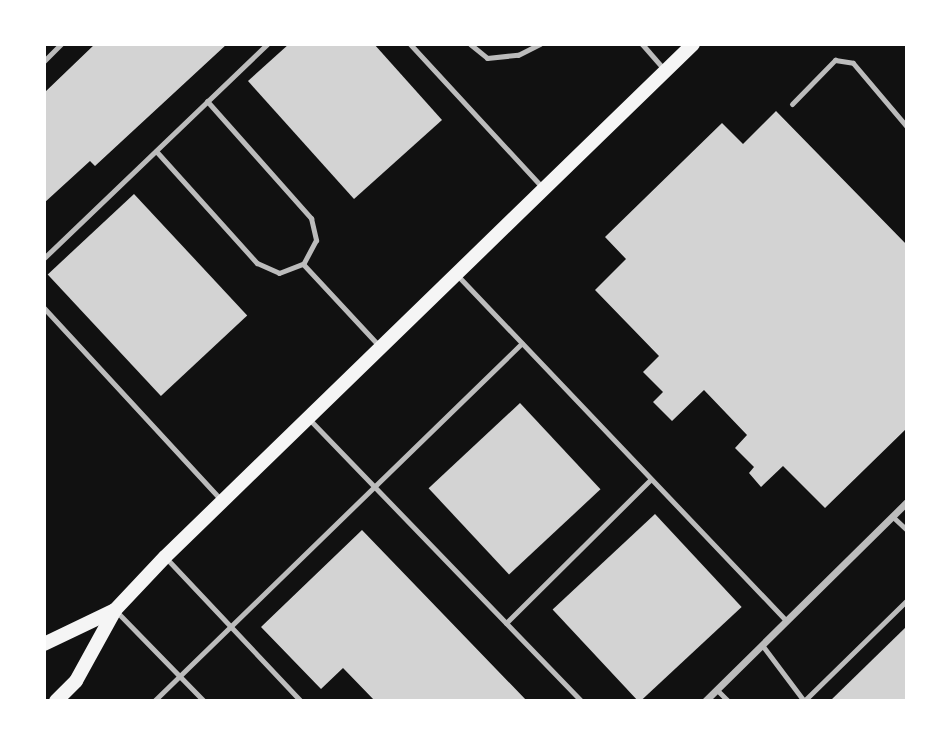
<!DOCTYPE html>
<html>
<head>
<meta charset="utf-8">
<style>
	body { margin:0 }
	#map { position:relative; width:951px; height:745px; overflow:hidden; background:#111; font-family:"Zilla Slab",serif }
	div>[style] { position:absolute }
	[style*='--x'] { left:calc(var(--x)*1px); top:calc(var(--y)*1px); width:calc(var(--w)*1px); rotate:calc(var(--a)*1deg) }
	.building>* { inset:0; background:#d3d3d3; transform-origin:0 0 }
	.service>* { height:5px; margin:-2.5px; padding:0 2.5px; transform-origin:2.5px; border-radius:2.5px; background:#bcbcbc }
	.minor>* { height:7px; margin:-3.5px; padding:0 3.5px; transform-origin:3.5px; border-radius:3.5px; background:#bcbcbc }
	.secondary>* { height:14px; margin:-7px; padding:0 7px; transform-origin:7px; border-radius:7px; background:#f5f5f5 }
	span { translate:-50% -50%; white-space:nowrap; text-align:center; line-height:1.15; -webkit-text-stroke:5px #fff; paint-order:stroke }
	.frame { position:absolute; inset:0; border:46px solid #fff; pointer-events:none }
</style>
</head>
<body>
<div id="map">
	<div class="building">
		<i style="clip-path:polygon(95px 44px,227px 44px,95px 166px,90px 161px,44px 203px,44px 93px)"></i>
		<i style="clip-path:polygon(289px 44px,374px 44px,442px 120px,354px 199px,248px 81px)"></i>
		<i style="clip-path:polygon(776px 111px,907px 245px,907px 428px,825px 508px,783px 466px,761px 487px,749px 473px,754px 467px,735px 448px,747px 435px,704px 390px,672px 421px,653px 402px,663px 392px,643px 372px,659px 356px,595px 290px,626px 259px,605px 237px,722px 123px,743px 144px)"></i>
		<i style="left:134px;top:194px;width:166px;height:118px;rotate:47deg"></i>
		<i style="left:520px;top:403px;width:118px;height:125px;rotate:47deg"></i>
		<i style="left:655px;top:514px;width:127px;height:140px;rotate:47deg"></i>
		<i style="clip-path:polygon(362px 530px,527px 701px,375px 701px,343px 668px,321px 689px,261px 627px)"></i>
		<i style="clip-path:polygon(907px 626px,907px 701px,830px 701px)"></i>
	</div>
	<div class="service">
		<i style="--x:410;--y:44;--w:196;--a:47.3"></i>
		<i style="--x:470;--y:44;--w:22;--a:39"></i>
		<i style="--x:487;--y:58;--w:31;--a:-6"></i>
		<i style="--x:518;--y:55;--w:25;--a:-27"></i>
		<i style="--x:642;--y:44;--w:35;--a:49"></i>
		<i style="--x:44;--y:61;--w:24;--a:-45"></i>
		<i style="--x:207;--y:101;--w:157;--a:48.4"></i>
		<i style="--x:311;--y:218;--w:23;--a:77"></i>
		<i style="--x:316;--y:240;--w:27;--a:118"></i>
		<i style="--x:792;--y:104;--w:62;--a:-45.7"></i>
		<i style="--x:835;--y:60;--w:18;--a:9"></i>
		<i style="--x:853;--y:63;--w:84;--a:49.8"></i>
		<i style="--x:156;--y:151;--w:151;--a:48"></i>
		<i style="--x:257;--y:263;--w:24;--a:24"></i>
		<i style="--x:279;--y:273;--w:26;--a:-21"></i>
		<i style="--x:303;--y:264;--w:113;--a:47.1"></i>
		<i style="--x:44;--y:258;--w:309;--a:-43.8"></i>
		<i style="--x:458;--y:276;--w:476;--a:46.4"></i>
		<i style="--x:44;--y:308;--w:263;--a:47.3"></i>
		<i style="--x:309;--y:419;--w:392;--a:46"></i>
		<i style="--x:893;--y:517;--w:19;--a:43"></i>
		<i style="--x:167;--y:559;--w:195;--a:46.7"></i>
		<i style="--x:117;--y:612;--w:124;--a:45.7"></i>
		<i style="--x:506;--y:623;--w:204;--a:-44.8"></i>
		<i style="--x:762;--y:645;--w:70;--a:53.1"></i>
		<i style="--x:717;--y:690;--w:16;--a:45"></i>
		<i style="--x:154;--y:701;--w:513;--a:-44.21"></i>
		<i style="--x:804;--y:701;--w:144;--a:-44.4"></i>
	</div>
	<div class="minor">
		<i style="--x:705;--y:701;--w:284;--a:-44.6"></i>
	</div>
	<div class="secondary">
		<i style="--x:44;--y:644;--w:79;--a:-25.6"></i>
		<i style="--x:56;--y:701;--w:28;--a:-45"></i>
		<i style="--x:76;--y:681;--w:81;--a:-61.2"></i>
		<i style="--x:115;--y:610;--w:73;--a:-46.7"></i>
		<i style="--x:165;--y:557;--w:736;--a:-44.17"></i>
	</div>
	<div class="frame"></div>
</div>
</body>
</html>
